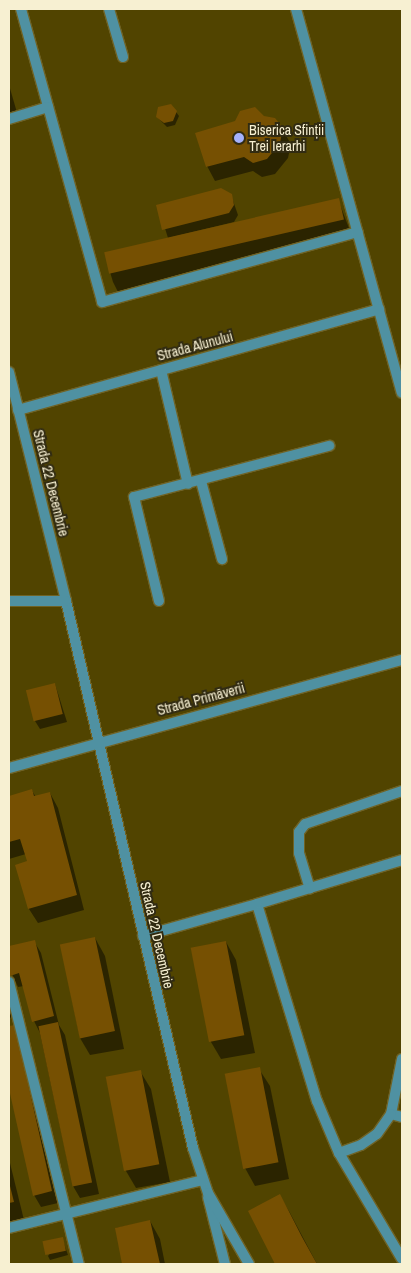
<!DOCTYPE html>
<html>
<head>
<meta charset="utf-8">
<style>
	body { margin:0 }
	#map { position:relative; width:411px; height:1273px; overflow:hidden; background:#514400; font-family:"Archivo Narrow",sans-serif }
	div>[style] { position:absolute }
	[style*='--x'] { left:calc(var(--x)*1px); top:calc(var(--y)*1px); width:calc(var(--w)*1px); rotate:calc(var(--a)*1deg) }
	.shadow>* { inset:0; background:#0007 }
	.building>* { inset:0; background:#765002; transform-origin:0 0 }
	.roads { filter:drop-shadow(1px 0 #6f6326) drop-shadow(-1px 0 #6f6326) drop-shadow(0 1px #6f6326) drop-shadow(0 -1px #6f6326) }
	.service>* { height:10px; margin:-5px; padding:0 5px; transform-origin:5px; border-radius:5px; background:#4f91a2 }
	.minor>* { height:10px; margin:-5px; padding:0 5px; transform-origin:5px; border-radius:5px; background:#4f91a2 }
	.dots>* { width:14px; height:14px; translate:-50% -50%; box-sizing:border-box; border:2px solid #312b12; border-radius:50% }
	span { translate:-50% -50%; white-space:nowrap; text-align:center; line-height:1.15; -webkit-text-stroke:4px #312b12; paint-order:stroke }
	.poi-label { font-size:14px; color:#f7f0d2 }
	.left { translate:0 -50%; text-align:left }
	.street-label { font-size:14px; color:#f7f0d2 }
	.frame { position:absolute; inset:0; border:10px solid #f7f0d2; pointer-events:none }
</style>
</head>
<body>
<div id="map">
	<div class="shadow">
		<i style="clip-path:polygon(9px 85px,18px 116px,9px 119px)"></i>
		<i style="clip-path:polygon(176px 112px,179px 116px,175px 125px,167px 127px,157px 117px)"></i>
		<i style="clip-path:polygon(263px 117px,282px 129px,291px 144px,288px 158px,275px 174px,262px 177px,253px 171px,215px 181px,207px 166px,236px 122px)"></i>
		<i style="clip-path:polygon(231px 195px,238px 215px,234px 222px,168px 238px,158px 206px)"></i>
		<i style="clip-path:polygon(338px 199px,350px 231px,119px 294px,113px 282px,107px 262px)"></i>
		<i style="clip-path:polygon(55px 684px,67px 722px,40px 729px,35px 721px)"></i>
		<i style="clip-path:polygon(32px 791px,36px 797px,50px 793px,58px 808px,84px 910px,38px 923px,29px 909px,17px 866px,28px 862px,26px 854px,9px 859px,9px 797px)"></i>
		<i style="clip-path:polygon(95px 938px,105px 956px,124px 1049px,90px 1055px,80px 1038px,61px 945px)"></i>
		<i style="clip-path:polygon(34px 941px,41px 953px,59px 1025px,65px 1035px,99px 1194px,80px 1198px,73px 1186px,40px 1033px,34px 1021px,24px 986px,18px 987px,9px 967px,9px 947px)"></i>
		<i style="clip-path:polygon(226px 942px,236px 960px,255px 1053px,221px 1059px,211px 1042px,192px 949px)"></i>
		<i style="clip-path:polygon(9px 999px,13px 1017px,9px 1018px)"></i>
		<i style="clip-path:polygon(15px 1026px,22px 1038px,58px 1203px,41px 1207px,34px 1195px,9px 1083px,9px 1028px)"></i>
		<i style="clip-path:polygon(259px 1069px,270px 1086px,289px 1179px,255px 1186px,245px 1168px)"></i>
		<i style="clip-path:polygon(140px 1071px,151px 1089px,170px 1182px,136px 1188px,126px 1171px)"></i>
		<i style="clip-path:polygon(9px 1159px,24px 1220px,9px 1223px)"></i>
		<i style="clip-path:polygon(280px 1196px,290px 1213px,317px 1264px,277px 1264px,250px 1211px)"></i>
		<i style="clip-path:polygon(150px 1221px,160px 1239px,165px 1264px,123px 1264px,116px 1228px)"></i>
		<i style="clip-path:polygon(62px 1238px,68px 1255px,50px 1260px,48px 1256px)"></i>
	</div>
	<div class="building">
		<i style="clip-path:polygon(171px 104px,177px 111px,173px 121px,164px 123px,156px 117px,158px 107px)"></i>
		<i style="clip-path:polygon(255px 107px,264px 116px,275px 118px,283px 128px,280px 143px,267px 159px,253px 163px,244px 157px,206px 167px,195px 133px,235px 121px,240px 111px)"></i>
		<i style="clip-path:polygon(221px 188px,232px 194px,234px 205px,229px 213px,162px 230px,156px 205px)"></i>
		<i style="left:339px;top:198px;width:22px;height:241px;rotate:77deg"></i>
		<i style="left:55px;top:683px;width:32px;height:30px;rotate:76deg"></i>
		<i style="clip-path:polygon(32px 789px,34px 796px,50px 792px,77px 895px,28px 909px,15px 865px,27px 861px,20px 839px,9px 842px,9px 796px)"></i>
		<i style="left:95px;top:937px;width:96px;height:36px;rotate:78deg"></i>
		<i style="clip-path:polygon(35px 940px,54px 1016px,32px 1022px,19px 973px,10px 976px,9px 946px)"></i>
		<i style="left:226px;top:941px;width:96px;height:36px;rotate:79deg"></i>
		<i style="left:58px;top:1022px;width:164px;height:20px;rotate:78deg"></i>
		<i style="clip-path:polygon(15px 1025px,52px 1191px,33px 1196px,9px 1089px,9px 1026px)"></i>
		<i style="left:260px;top:1067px;width:97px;height:36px;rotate:79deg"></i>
		<i style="left:141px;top:1070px;width:96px;height:36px;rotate:79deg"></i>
		<i style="clip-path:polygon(9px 1182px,14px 1202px,9px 1203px)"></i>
		<i style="clip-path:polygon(280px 1194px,302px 1237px,317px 1264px,275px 1264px,248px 1211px)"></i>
		<i style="clip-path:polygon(150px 1220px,160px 1264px,122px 1264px,115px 1228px)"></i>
		<i style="left:63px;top:1237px;width:14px;height:21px;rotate:78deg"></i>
	</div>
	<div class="roads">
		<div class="service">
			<i style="--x:21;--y:9;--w:304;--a:74.5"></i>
			<i style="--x:102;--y:302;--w:265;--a:-15.3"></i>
			<i style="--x:109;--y:9;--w:50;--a:73.7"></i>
			<i style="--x:9;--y:119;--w:41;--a:-17.1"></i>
			<i style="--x:161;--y:370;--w:117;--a:76.7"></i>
			<i style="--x:201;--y:481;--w:81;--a:74.9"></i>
			<i style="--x:159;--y:601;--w:107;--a:-103.5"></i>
			<i style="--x:134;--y:497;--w:202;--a:-14.7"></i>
			<i style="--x:402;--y:791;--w:102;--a:161.2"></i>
			<i style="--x:305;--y:824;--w:10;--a:127"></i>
			<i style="--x:299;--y:832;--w:21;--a:90"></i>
			<i style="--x:299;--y:853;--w:37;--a:73"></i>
			<i style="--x:310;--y:888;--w:55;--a:163.2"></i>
			<i style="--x:257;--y:904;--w:206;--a:73.1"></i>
			<i style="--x:317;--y:1101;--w:56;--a:67.1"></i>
			<i style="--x:339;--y:1153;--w:123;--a:59.3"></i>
			<i style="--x:310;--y:888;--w:96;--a:-16.9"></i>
			<i style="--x:143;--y:936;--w:118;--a:-15.7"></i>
			<i style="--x:9;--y:982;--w:291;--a:76.1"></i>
			<i style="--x:402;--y:1059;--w:56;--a:101.3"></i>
			<i style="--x:391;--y:1114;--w:11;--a:15"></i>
			<i style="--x:339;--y:1153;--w:23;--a:-20"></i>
			<i style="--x:361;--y:1145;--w:19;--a:-35"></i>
			<i style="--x:377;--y:1134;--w:24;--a:-55"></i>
			<i style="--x:208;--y:1197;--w:69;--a:75.8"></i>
		</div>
		<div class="minor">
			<i style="--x:296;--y:9;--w:398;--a:74.6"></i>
			<i style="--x:9;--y:372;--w:236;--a:76"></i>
			<i style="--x:66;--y:601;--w:562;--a:76.93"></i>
			<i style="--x:193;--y:1148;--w:47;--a:71.6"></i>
			<i style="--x:208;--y:1193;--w:82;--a:60"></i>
			<i style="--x:18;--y:410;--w:375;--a:-15.6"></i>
			<i style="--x:9;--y:601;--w:57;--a:0"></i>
			<i style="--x:9;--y:768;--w:408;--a:-15.4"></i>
			<i style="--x:9;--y:1228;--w:200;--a:-13.9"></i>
		</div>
	</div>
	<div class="dots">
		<i style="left:239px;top:138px;background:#a5b1fc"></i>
	</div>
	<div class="poi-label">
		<span class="left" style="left:249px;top:138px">Biserica Sfinții<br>Trei Ierarhi</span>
	</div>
	<div class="street-label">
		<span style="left:195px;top:346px;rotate:-15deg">Strada Alunului</span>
		<span style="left:51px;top:483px;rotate:76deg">Strada 22 Decembrie</span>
		<span style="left:201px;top:699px;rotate:-15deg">Strada Primăverii</span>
		<span style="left:157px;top:935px;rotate:77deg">Strada 22 Decembrie</span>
	</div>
	<div class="frame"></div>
</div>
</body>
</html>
